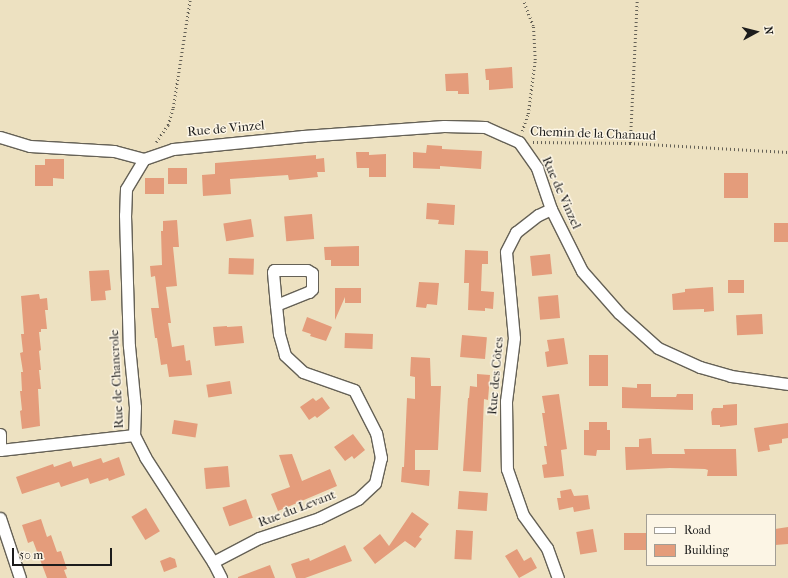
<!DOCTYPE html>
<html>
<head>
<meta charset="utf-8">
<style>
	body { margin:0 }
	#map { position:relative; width:788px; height:578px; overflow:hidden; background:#ede1c1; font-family:"IM FELL French Canon",serif }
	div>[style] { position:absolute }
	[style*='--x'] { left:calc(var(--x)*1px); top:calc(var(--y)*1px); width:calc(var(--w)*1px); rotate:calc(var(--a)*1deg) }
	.building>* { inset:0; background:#e49c7b; transform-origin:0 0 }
	.path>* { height:2.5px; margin-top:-1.25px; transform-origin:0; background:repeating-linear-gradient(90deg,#656156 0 1px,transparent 0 4px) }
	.roads { filter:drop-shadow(1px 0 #656156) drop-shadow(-1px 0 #656156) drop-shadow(0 1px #656156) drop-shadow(0 -1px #656156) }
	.street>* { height:11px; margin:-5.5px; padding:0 5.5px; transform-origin:5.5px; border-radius:5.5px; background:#fff }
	span { translate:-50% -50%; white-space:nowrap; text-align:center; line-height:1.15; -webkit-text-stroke:3px #fcf5e5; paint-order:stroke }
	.street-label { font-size:13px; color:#1c1c1c }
	.legend { position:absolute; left:646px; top:514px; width:130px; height:52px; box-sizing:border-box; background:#fcf5e5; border:1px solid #a29e95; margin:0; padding:5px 7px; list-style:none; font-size:12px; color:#1c1c1c }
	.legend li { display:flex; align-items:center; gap:8px; height:20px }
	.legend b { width:20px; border:1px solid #a29e95 }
	.north { position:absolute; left:736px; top:12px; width:40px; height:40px; -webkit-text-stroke:3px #fcf5e5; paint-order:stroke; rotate:83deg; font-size:11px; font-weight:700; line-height:16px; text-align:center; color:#1c1c1c }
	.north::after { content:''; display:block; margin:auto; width:14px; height:18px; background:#1c1c1c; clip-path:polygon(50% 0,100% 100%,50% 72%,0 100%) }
	.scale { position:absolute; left:12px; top:548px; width:100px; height:18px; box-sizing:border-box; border:2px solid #1c1c1c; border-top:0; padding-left:5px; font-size:12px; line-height:14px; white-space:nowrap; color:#1c1c1c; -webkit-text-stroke:3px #fcf5e5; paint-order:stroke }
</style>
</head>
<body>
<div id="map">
	<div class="building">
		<i style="clip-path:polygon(512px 67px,513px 88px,489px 90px,489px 80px,486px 80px,485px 69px)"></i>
		<i style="clip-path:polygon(468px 73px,469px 94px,458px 94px,458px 91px,446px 91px,445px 74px)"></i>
		<i style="clip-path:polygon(427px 145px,442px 146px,442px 149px,482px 151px,481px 169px,440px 166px,440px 169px,413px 168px,413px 152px,426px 153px)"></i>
		<i style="clip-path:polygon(356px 152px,369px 152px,369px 155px,386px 154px,386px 177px,369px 177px,369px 168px,357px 168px)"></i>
		<i style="clip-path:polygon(316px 155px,316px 159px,324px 158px,325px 172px,317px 172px,318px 177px,289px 180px,288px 175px,230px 179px,231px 194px,203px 196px,202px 175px,215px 174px,215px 163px)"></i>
		<i style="clip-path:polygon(45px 159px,64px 159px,64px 179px,53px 178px,53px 186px,35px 186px,35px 165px,45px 165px)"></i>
		<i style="left:168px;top:168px;width:19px;height:16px"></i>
		<i style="left:748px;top:173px;width:25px;height:24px;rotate:90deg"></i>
		<i style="left:164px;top:178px;width:16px;height:19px;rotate:90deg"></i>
		<i style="clip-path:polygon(427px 203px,455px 205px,454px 225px,438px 224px,439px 220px,426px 219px)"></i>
		<i style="left:312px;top:214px;width:25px;height:28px;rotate:85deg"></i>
		<i style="left:251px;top:219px;width:18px;height:28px;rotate:81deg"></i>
		<i style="clip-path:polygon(177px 220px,179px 247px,173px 247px,177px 286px,166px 287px,171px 323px,168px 323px,172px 347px,184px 345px,186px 361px,190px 360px,192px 375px,169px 377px,167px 364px,161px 365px,157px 338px,155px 338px,151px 308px,159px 308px,155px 276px,151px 277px,150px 266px,162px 265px,161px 231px,163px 231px,163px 221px)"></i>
		<i style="left:788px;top:223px;width:19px;height:14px;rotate:90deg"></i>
		<i style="clip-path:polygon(359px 246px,359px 266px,331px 266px,331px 260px,325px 260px,324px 247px)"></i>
		<i style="clip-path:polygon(465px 250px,488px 251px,488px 264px,482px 264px,481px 291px,494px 292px,493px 309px,485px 308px,485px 311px,468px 310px,469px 283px,464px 283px)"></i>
		<i style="left:550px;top:254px;width:20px;height:20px;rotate:84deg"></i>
		<i style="left:229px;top:258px;width:25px;height:16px;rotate:2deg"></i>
		<i style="clip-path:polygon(109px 270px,111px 290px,105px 291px,106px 300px,91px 301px,89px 271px)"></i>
		<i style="left:728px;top:280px;width:16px;height:13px"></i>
		<i style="clip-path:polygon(419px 282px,439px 283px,437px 305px,427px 304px,426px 308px,416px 307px)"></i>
		<i style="clip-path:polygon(713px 287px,714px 311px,704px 312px,704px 309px,673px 310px,672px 294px,685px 292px,685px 289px)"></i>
		<i style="clip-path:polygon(335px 288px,361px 288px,361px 303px,345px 303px,345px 297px,335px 320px)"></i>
		<i style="clip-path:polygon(39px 294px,40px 299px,47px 298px,48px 310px,45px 310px,47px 329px,41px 329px,41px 332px,39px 332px,41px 350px,39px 351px,41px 370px,39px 370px,41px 389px,38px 389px,40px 426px,22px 429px,20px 411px,22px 410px,20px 391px,22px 391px,21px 372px,23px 372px,20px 353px,23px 352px,21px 334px,24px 334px,21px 296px)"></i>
		<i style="left:558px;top:295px;width:23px;height:20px;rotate:85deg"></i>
		<i style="left:762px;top:314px;width:20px;height:26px;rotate:87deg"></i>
		<i style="clip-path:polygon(307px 317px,332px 327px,326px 341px,310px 336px,311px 334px,302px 331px)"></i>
		<i style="clip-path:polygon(227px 326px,227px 327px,242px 326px,244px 343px,215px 346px,213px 327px)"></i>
		<i style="left:345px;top:333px;width:28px;height:15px;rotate:2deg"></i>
		<i style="left:462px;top:335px;width:25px;height:22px;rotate:5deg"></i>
		<i style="clip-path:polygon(564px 338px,568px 364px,547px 367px,545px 352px,549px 351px,547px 340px)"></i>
		<i style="left:608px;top:355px;width:31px;height:19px;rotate:90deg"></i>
		<i style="clip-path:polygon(411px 357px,430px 358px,431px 386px,441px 386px,438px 450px,415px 450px,415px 470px,430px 470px,429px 486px,401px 482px,402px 467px,404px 467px,407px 398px,415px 399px,415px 377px,410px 376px)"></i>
		<i style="clip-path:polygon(477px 374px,490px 375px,488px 400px,484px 399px,481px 472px,463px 471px,468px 398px,469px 398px,470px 386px,477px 387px)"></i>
		<i style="left:230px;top:381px;width:13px;height:24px;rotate:81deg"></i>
		<i style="clip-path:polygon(637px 384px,651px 384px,651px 397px,676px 397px,677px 394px,693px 394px,693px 410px,622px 408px,622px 387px,637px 388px)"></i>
		<i style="clip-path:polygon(559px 394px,567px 449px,561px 450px,564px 476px,544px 478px,542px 465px,547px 464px,544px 446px,547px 446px,542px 413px,545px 413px,542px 396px)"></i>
		<i style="clip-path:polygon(322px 397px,330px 408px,317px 418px,315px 416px,309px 420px,300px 407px,313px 398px,316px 401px)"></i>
		<i style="clip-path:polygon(737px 404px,737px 425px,720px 427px,720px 425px,712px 425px,711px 412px,713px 408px,723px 408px,723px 405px)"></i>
		<i style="left:174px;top:420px;width:24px;height:14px;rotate:9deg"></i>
		<i style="clip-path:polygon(589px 422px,607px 422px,607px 430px,610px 430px,610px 450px,597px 450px,596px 456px,584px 455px,584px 430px,589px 430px)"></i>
		<i style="clip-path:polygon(788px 423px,788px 438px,782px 439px,782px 443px,769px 445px,770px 450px,758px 452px,754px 428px)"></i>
		<i style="clip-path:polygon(353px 434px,365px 450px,354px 459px,352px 456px,345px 461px,334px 447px)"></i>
		<i style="clip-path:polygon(651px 438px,652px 454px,685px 454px,684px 449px,736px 449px,737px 476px,707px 476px,708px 470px,705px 469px,670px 468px,626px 470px,625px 447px,639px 447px,639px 439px)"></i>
		<i style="clip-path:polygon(292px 454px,302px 481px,330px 469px,337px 486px,278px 511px,271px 494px,290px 487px,279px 455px)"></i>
		<i style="clip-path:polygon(119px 457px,125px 475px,109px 481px,108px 478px,90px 484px,88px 478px,61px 487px,59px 482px,22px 494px,16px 477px,53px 464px,54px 467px,71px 461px,73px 467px,101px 458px,103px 463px)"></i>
		<i style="left:228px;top:466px;width:21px;height:24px;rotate:85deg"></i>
		<i style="clip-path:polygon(571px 489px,574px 496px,588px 495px,590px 509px,574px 512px,573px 507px,559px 510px,557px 498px,561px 498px,560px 491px)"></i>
		<i style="left:459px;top:491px;width:29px;height:18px;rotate:4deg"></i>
		<i style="left:246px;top:499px;width:20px;height:25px;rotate:70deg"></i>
		<i style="left:146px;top:508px;width:27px;height:17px;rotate:59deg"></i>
		<i style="clip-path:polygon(412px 512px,429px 524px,419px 537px,422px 539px,415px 548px,405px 541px,375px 564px,363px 548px,380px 534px,389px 546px)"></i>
		<i style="clip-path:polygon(41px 519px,47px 537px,51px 535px,57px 552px,61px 551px,67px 569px,64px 570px,67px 578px,47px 578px,33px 541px,28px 543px,22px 525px)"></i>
		<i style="clip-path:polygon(788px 527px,788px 544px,775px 545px,775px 529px)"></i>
		<i style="left:593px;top:529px;width:23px;height:17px;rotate:80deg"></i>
		<i style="left:456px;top:530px;width:17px;height:29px;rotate:3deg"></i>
		<i style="left:647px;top:533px;width:17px;height:23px;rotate:90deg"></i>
		<i style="clip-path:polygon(345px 545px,352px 561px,305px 578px,296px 578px,291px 564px,309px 558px,310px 561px)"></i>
		<i style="clip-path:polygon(517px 549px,524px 561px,531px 557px,537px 568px,519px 578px,505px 556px)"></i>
		<i style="clip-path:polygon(170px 557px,175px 559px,177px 567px,164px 572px,160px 561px)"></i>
		<i style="clip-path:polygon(270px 565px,275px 578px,238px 578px,238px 577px)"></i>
	</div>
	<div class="path">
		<i style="--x:522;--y:131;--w:18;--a:-71"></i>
		<i style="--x:528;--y:114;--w:54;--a:-82.6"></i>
		<i style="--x:535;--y:60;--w:34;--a:-93"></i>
		<i style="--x:533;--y:26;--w:28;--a:-111"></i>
		<i style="--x:156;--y:142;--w:21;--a:-55"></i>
		<i style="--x:168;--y:125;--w:18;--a:-74"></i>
		<i style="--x:173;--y:108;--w:109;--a:-81.1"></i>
		<i style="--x:533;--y:142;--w:97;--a:0.6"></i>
		<i style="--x:630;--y:143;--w:158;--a:3.3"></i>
		<i style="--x:630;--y:143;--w:143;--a:-87.2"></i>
	</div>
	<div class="roads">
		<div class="street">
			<i style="--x:0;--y:137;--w:31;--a:17"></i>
			<i style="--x:30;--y:146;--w:84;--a:3.4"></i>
			<i style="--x:114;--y:151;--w:31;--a:15"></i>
			<i style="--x:144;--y:159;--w:31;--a:-19"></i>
			<i style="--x:173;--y:149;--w:131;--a:-5.7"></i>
			<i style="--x:303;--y:136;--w:141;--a:-4.1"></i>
			<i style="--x:444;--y:126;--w:41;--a:1.4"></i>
			<i style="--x:485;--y:127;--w:37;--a:24"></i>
			<i style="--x:519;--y:142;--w:32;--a:55"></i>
			<i style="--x:537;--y:168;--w:43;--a:71.1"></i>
			<i style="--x:551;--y:209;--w:69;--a:63.4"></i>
			<i style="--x:582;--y:271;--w:56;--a:48.6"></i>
			<i style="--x:619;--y:313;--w:52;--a:41.9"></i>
			<i style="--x:658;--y:348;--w:46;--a:24.3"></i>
			<i style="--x:700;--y:367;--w:32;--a:16"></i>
			<i style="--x:731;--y:376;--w:58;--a:8"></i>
			<i style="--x:144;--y:159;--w:35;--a:121"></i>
			<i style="--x:126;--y:189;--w:26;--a:92"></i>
			<i style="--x:125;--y:215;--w:131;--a:88.3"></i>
			<i style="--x:129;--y:346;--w:61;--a:84.4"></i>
			<i style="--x:135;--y:407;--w:28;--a:92"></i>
			<i style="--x:134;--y:435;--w:25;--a:63"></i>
			<i style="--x:145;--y:457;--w:125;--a:57.1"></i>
			<i style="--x:213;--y:562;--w:18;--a:63"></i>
			<i style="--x:551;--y:209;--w:14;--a:155"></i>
			<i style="--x:538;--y:215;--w:28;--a:142"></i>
			<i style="--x:516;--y:232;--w:22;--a:117"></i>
			<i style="--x:506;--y:252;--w:86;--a:84.7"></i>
			<i style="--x:514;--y:338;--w:64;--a:97.2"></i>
			<i style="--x:506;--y:401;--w:68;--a:89.2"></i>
			<i style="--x:507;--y:469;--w:49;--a:70.8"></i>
			<i style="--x:523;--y:515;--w:41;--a:54"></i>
			<i style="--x:547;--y:548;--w:32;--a:70"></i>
			<i style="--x:0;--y:434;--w:16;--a:90"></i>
			<i style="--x:0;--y:450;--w:135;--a:-6.4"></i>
			<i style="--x:0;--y:518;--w:63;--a:71.6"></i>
			<i style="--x:213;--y:562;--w:52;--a:-27.6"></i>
			<i style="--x:259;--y:538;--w:63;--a:-18.4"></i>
			<i style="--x:319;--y:518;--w:43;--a:-26"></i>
			<i style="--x:358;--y:499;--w:23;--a:-43"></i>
			<i style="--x:375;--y:483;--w:26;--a:-77"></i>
			<i style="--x:381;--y:458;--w:25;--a:-101"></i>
			<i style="--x:376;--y:433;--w:48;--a:-117.1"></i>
			<i style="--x:354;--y:390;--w:54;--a:-160.6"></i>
			<i style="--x:303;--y:372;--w:25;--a:-137"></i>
			<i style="--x:285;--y:355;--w:22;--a:-106"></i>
			<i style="--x:279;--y:334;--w:29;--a:-96"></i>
			<i style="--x:276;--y:305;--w:35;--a:-22"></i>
			<i style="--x:309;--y:292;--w:4;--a:-45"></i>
			<i style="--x:312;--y:289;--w:16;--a:-90"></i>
			<i style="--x:312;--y:273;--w:6;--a:-149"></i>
			<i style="--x:307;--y:270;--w:33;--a:180"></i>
			<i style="--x:274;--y:270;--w:2;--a:117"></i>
			<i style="--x:273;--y:272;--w:33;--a:85"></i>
		</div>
	</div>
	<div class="street-label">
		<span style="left:226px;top:129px;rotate:-5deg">Rue de Vinzel</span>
		<span style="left:593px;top:134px;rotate:2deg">Chemin de la Chanaud</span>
		<span style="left:561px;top:193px;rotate:66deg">Rue de Vinzel</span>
		<span style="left:496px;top:376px;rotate:-85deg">Rue des Côtes</span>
		<span style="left:117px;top:379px;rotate:-93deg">Rue de Chancrole</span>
		<span style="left:297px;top:509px;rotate:-21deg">Rue du Levant</span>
	</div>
	<ul class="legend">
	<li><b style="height:5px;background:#fff"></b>Road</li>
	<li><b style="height:11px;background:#e49c7b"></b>Building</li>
	</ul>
	<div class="north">N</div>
	<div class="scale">50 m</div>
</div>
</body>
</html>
